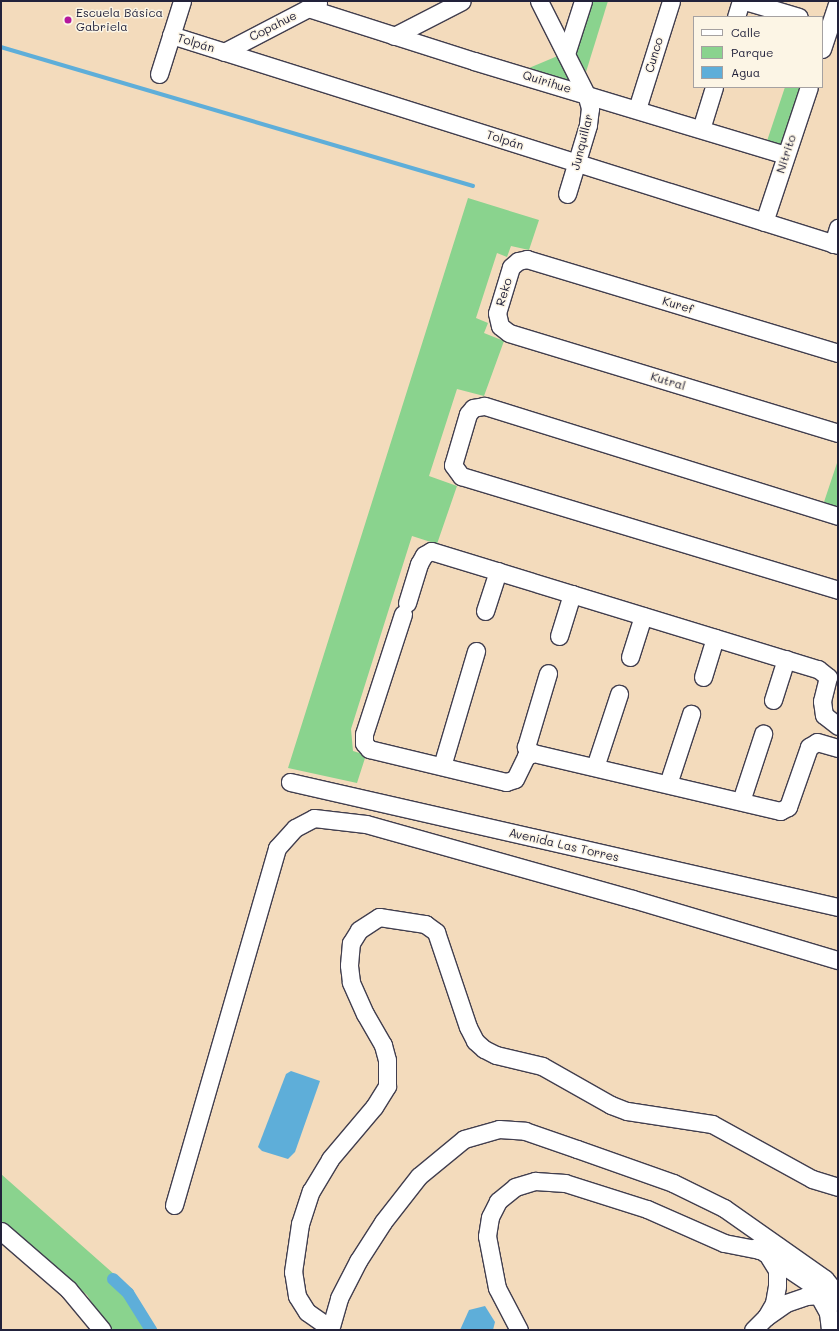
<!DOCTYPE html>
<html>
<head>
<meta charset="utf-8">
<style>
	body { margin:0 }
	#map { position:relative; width:839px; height:1331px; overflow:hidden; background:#f3dbbc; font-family:Mali,sans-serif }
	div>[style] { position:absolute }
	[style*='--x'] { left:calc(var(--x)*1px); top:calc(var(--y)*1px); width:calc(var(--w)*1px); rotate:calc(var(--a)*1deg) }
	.green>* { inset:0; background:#8ad38e }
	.water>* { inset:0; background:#5eaed9 }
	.stream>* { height:3.5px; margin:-1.75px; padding:0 1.75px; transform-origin:1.75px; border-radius:1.75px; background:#5eaed9 }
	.canal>* { height:12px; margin:-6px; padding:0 6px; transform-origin:6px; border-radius:6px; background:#5eaed9 }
	.roads { filter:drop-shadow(1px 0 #413e4e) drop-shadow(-1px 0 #413e4e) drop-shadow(0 1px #413e4e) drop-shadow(0 -1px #413e4e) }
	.minor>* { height:17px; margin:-8.5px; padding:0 8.5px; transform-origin:8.5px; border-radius:8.5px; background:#fff }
	.dots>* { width:11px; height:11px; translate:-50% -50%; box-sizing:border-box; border:2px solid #fcf5e5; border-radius:50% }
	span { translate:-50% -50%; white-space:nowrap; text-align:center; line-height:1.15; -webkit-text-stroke:3px #fcf5e5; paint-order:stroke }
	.poi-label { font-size:12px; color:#22223b }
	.left { translate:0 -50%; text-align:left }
	.street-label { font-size:12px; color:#22223b }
	.frame { position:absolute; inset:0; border:2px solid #22223b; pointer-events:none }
	.legend { position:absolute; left:693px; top:16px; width:130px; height:72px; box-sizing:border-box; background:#fcf5e5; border:1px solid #a5a1a1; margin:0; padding:5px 7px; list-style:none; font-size:12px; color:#22223b }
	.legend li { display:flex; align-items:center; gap:8px; height:20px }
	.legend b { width:20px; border:1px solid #a5a1a1 }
</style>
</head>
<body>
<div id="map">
	<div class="green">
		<i style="clip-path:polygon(590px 1px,608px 1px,586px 72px,576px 53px,576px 44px)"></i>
		<i style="clip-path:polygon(560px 55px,571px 82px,529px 68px)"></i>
		<i style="clip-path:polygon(785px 87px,813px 87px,781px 153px,765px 147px)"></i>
		<i style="clip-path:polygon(468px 198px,539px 220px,529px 250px,511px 246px,507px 257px,497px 253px,476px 318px,488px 323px,484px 333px,504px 341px,484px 396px,457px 389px,429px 476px,457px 486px,437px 544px,412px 536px,351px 729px,353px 751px,366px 755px,357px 783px,288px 768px)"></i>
		<i style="clip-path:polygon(838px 460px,838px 507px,824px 502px)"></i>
		<i style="clip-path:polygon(1px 1174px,132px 1290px,156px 1330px,109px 1330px,87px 1295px,1px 1222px)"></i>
	</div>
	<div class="water">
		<i style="clip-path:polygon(291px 1071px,320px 1081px,295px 1152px,288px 1159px,262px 1151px,258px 1147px,286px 1074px)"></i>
		<i style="clip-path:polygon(485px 1306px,495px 1322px,493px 1330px,460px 1330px,469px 1310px)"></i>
	</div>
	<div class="stream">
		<i style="--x:1;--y:47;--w:492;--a:16.4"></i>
	</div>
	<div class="canal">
		<i style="--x:113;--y:1279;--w:21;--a:43"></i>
		<i style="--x:128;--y:1293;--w:44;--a:58.1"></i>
	</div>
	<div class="roads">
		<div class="minor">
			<i style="--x:539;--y:1;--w:104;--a:63.2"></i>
			<i style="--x:586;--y:94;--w:15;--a:74"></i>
			<i style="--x:590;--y:108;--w:17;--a:97"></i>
			<i style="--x:588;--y:125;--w:72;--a:106.9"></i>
			<i style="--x:745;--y:1;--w:56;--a:16.5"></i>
			<i style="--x:308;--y:8;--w:174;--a:17.7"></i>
			<i style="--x:474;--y:61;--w:325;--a:16.8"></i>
			<i style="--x:736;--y:17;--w:17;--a:-73"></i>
			<i style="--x:171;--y:35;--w:699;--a:17.48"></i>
			<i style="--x:394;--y:36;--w:76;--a:-27.2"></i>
			<i style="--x:822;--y:49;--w:51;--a:-71.6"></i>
			<i style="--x:224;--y:52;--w:106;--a:-27.5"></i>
			<i style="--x:566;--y:54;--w:56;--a:-72.2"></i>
			<i style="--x:159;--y:74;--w:77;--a:-72.5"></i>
			<i style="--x:637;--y:109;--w:113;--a:-72.5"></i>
			<i style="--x:701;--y:129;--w:44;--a:-72.8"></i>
			<i style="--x:764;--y:222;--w:142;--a:-71.6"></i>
			<i style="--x:833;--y:244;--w:17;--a:-73"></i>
			<i style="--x:838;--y:353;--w:325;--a:-163.2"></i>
			<i style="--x:527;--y:259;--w:9;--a:167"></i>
			<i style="--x:518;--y:261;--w:9;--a:139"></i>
			<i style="--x:511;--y:267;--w:48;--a:106.9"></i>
			<i style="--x:497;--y:313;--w:13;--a:77"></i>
			<i style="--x:500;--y:326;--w:11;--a:38"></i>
			<i style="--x:509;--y:333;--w:344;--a:16.9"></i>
			<i style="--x:838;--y:516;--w:371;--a:-162.7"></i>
			<i style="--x:484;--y:406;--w:11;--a:170"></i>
			<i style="--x:473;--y:408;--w:8;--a:130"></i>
			<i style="--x:468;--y:414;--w:53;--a:106.4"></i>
			<i style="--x:453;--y:465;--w:14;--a:54"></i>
			<i style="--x:461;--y:476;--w:394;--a:16.8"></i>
			<i style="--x:407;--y:603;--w:41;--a:-72.9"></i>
			<i style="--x:419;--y:564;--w:10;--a:-61"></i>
			<i style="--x:424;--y:555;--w:8;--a:-30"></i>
			<i style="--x:431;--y:551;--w:405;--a:17"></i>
			<i style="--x:818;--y:669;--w:13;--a:39"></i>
			<i style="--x:828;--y:677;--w:25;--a:104"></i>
			<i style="--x:822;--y:701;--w:14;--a:82"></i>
			<i style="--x:824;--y:715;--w:18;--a:38"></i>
			<i style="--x:485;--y:611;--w:42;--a:-72"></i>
			<i style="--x:403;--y:614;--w:126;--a:108"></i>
			<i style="--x:364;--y:734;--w:9;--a:90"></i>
			<i style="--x:364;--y:743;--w:8;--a:50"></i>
			<i style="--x:369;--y:749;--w:141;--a:13.5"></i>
			<i style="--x:506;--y:782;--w:9;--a:-18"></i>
			<i style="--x:515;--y:779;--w:25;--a:-64"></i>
			<i style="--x:526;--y:756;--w:8;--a:-23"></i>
			<i style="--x:533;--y:753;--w:254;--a:13.2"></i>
			<i style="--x:780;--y:811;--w:9;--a:-27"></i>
			<i style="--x:788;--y:807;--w:64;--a:-70.7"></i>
			<i style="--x:809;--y:747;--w:9;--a:-32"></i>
			<i style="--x:817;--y:742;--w:22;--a:16"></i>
			<i style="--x:559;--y:636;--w:44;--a:-72.8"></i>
			<i style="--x:630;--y:657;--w:43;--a:-72.4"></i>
			<i style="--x:703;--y:677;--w:41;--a:-72.9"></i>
			<i style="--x:773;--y:700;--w:43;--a:-72.4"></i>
			<i style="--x:529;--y:755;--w:9;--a:-111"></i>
			<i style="--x:526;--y:747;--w:77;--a:-73.4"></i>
			<i style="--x:442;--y:766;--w:120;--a:-73.5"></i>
			<i style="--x:595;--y:767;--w:77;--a:-71.8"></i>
			<i style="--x:290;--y:782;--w:562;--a:12.85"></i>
			<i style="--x:668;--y:784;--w:74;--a:-71.8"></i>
			<i style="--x:741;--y:801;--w:71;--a:-71.8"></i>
			<i style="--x:174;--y:1205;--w:372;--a:-73.9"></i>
			<i style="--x:277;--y:848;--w:27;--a:-48"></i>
			<i style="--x:295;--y:828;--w:21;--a:-28"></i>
			<i style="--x:314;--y:818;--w:52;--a:6.6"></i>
			<i style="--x:366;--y:824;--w:277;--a:15.7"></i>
			<i style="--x:633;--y:899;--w:214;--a:16.6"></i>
			<i style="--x:1;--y:1231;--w:89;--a:40.9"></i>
			<i style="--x:68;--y:1289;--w:53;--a:50.3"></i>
			<i style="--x:756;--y:1247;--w:99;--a:33.9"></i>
			<i style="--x:816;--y:1291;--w:25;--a:61"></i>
			<i style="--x:828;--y:1313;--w:17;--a:83"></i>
			<i style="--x:766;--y:1317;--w:16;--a:-60"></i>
			<i style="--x:774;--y:1303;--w:17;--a:-80"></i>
			<i style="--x:777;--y:1286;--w:16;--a:-90"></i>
			<i style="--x:777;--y:1270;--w:15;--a:-122"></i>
			<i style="--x:330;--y:1328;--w:28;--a:-145"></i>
			<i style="--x:307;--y:1312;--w:19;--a:-122"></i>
			<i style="--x:297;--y:1296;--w:24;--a:-99"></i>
			<i style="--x:293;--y:1272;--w:49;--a:-81.7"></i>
			<i style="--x:300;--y:1224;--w:35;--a:-72"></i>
			<i style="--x:311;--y:1191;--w:37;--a:-59"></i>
			<i style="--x:330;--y:1159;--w:68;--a:-49.8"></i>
			<i style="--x:374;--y:1107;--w:25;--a:-58"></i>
			<i style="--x:387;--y:1086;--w:26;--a:-90"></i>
			<i style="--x:387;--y:1060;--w:16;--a:-105"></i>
			<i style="--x:383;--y:1045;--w:36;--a:-120"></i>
			<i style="--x:365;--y:1014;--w:35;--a:-114"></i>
			<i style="--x:351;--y:982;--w:17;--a:-97"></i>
			<i style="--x:349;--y:965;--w:22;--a:-85"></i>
			<i style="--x:351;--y:943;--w:15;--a:-58"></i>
			<i style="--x:359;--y:930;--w:24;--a:-33"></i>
			<i style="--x:379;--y:917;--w:47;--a:8.7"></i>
			<i style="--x:425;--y:924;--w:14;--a:36"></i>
			<i style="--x:436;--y:932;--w:100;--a:71.4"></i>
			<i style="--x:468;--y:1027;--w:16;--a:63"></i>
			<i style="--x:475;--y:1041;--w:12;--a:42"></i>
			<i style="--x:484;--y:1049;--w:13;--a:27"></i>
			<i style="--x:496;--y:1055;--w:47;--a:13.4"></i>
			<i style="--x:542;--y:1066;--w:79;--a:29.5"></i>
			<i style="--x:611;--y:1105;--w:17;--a:21"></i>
			<i style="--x:627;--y:1111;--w:86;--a:8.7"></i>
			<i style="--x:712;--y:1124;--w:114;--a:28.8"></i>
			<i style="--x:812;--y:1179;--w:27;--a:17"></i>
			<i style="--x:330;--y:1330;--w:33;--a:-74"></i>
			<i style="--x:339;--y:1298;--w:42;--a:-62.8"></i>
			<i style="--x:358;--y:1261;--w:46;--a:-57.3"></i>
			<i style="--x:383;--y:1222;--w:58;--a:-52"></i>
			<i style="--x:419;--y:1176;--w:58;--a:-39.4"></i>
			<i style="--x:464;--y:1139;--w:36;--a:-16"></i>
			<i style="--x:499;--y:1129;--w:26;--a:4"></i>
			<i style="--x:525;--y:1131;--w:55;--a:19.1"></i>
			<i style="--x:577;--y:1149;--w:102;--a:19.5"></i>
			<i style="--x:673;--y:1183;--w:57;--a:26.1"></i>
			<i style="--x:724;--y:1208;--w:123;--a:35.1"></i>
			<i style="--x:825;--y:1279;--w:21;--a:51"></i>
			<i style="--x:519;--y:1330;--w:47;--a:-117.6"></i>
			<i style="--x:497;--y:1288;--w:53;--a:-100.9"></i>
			<i style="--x:487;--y:1236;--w:19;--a:-81"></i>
			<i style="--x:490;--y:1217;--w:18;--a:-63"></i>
			<i style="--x:498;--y:1201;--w:22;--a:-39"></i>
			<i style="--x:515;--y:1187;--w:21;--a:-17"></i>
			<i style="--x:535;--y:1181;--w:30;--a:4"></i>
			<i style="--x:565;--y:1183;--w:86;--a:17.6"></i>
			<i style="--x:647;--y:1209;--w:84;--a:23.8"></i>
			<i style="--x:724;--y:1243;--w:36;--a:11"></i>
			<i style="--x:759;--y:1250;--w:12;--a:-5"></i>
			<i style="--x:771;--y:1249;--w:7;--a:-27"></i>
			<i style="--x:753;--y:1330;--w:18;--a:-45"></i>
			<i style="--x:766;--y:1317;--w:24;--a:-35"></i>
			<i style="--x:786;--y:1303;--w:21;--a:-19"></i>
			<i style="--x:806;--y:1296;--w:15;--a:-4"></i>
			<i style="--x:821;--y:1295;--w:9;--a:21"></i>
		</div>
	</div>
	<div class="dots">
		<i style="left:68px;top:20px;background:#b5179e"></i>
	</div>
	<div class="poi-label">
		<span class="left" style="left:76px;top:20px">Escuela Básica<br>Gabriela</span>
	</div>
	<div class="street-label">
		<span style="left:273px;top:26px;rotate:-27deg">Copahue</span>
		<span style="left:196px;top:43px;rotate:17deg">Tolpán</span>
		<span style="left:654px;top:55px;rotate:-73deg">Cunco</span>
		<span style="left:547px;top:82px;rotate:17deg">Quirihue</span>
		<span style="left:505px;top:140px;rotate:18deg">Tolpán</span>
		<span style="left:582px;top:142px;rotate:-76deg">Junquillar</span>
		<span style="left:786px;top:154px;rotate:-72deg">Nitrito</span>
		<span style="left:504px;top:292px;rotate:-73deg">Reko</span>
		<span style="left:678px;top:305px;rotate:17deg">Kuref</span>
		<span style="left:668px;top:381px;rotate:17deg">Kutral</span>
		<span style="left:564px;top:845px;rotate:13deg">Avenida Las Torres</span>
	</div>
	<div class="frame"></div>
	<ul class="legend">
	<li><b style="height:5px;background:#fff"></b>Calle</li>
	<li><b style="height:11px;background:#8ad38e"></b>Parque</li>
	<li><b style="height:11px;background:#5eaed9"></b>Agua</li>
	</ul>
</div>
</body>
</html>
